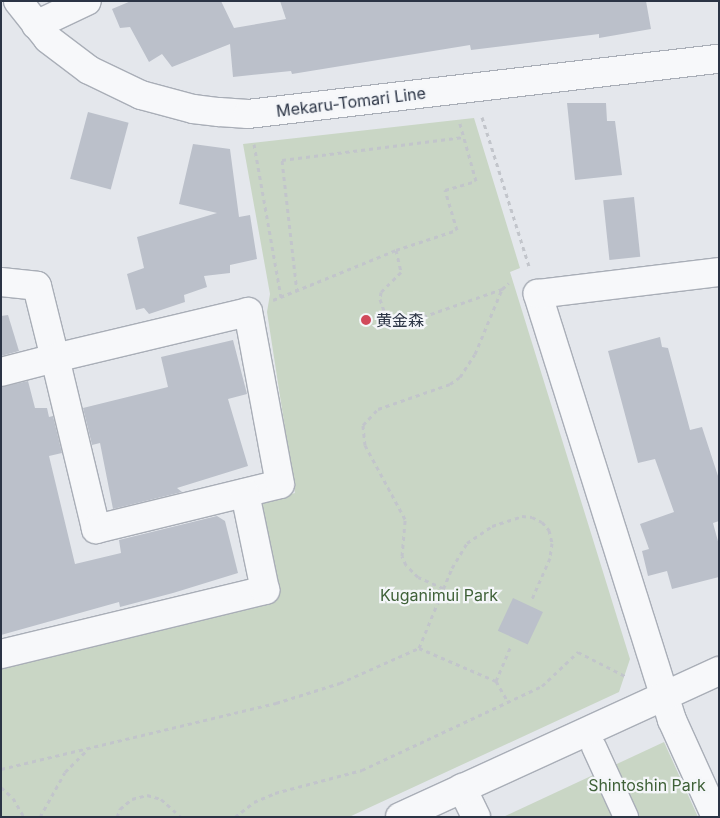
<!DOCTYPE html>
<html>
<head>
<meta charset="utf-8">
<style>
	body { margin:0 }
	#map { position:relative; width:720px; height:818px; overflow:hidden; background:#e4e7ec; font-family:Inter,"Noto Sans JP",sans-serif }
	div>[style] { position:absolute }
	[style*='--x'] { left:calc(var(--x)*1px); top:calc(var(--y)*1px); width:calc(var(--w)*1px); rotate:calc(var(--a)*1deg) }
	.green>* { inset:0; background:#c9d6c5 }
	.building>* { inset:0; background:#bbc0ca; transform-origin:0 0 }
	.path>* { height:3px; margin-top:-1.5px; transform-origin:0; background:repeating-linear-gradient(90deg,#c2c5cb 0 4px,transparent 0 8px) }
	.roads { filter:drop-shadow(1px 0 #a9aeb7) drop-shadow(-1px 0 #a9aeb7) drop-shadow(0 1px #a9aeb7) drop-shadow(0 -1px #a9aeb7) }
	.pedestrian>* { height:24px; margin:-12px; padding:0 12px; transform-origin:12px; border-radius:12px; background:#f7f8fa }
	.minor>* { height:28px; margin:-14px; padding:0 14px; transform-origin:14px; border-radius:14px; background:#f7f8fa }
	.tertiary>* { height:28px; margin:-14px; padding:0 14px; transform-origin:14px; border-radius:14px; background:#f7f8fa }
	.dots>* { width:14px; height:14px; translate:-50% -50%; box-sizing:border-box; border:2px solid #f4f6f9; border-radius:50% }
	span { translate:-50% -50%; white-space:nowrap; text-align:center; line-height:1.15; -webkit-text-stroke:4.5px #f4f6f9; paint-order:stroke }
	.street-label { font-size:16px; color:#2b3445 }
	.poi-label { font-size:16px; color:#2b3445 }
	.left { translate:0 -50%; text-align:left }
	.park-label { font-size:16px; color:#3f6138 }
	.frame { position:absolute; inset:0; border:2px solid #2b3445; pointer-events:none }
</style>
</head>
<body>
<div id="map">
	<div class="green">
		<i style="clip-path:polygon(474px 118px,520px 268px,510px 272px,630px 659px,619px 692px,349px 817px,1px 817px,1px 665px,276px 597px,258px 503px,295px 493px,267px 312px,270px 294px,243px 144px)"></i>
		<i style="clip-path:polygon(664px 742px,698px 817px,503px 817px)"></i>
	</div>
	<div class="building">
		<i style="clip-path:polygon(131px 1px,221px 1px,234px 28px,286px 19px,280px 1px,646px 1px,651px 29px,599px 38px,599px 34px,471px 50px,470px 45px,292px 74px,291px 71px,233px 77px,230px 44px,172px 67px,162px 54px,149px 62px,130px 27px,120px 28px,112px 9px)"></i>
		<i style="clip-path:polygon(567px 103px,606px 103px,607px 121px,615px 121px,622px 175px,575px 180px)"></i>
		<i style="left:88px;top:112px;width:42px;height:69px;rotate:15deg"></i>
		<i style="clip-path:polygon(193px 144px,230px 149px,239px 217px,250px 215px,257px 259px,230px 265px,230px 273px,204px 276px,207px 287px,184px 295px,185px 302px,149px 314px,144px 308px,136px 310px,127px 274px,144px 268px,137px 237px,217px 213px,179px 204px)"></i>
		<i style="left:634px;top:197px;width:60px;height:31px;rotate:84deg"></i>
		<i style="clip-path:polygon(8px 315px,19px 351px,1px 356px,1px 316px)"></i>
		<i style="clip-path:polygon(660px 337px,662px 347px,668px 348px,690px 430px,702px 427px,719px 479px,719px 521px,713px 523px,719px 545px,719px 577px,672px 589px,667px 571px,648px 576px,642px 551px,649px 549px,640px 524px,674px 512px,655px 459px,638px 463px,608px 351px)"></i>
		<i style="clip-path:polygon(233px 340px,247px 394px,228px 399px,248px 466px,177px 488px,182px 492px,113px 509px,100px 443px,92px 445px,83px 408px,168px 387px,161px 357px)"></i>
		<i style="clip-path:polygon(28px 381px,35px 408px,47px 408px,49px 417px,53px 416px,62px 453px,49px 456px,75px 564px,121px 553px,119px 540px,217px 516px,225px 521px,238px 573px,173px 593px,120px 607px,119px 602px,1px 635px,1px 387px)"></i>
		<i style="left:513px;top:598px;width:33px;height:36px;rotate:25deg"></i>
	</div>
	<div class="path">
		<i style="--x:482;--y:117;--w:156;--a:72.5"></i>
		<i style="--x:254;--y:144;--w:155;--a:80"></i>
		<i style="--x:396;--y:250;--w:23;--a:77"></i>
		<i style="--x:401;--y:272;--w:28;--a:135"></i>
		<i style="--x:381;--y:292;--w:7;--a:98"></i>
		<i style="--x:380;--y:299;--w:18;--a:71"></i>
		<i style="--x:386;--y:316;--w:11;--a:27"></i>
		<i style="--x:396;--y:321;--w:12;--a:5"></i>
		<i style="--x:408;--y:322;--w:100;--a:-19.3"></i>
		<i style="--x:297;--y:292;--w:133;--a:-96.5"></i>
		<i style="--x:282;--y:160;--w:183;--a:-7.2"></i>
		<i style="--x:273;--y:300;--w:133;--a:-22.1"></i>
		<i style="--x:396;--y:250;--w:64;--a:-18.2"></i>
		<i style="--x:457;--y:230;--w:42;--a:-106.7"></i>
		<i style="--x:445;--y:190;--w:32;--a:-16"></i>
		<i style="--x:476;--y:181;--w:63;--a:-105.6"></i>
		<i style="--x:443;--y:588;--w:27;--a:-156"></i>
		<i style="--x:418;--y:577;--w:17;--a:-135"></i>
		<i style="--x:406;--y:565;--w:10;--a:-114"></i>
		<i style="--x:402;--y:556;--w:37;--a:-85"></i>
		<i style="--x:405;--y:519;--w:84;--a:-118.4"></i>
		<i style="--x:365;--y:445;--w:20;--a:-96"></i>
		<i style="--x:363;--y:425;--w:22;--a:-47"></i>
		<i style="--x:378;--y:409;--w:76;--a:-19.1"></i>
		<i style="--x:450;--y:384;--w:12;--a:-35"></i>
		<i style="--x:460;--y:377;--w:27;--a:-57"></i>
		<i style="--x:475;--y:354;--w:70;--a:-67.4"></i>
		<i style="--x:502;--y:289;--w:9;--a:-41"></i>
		<i style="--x:419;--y:648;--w:84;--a:23.2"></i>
		<i style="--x:496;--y:681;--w:24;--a:60"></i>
		<i style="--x:496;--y:681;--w:38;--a:-67"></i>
		<i style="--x:1;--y:769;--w:283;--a:-13.5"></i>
		<i style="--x:276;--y:703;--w:67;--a:-17.4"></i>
		<i style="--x:340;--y:683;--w:86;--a:-23.9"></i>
		<i style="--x:419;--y:648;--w:87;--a:-67.6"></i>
		<i style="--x:452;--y:568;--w:29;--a:-59"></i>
		<i style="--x:467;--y:543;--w:30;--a:-34"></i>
		<i style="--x:492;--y:526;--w:32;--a:-18"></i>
		<i style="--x:522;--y:516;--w:10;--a:6"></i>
		<i style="--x:532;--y:517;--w:11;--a:27"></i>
		<i style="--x:542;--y:522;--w:11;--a:49"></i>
		<i style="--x:549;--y:530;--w:13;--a:77"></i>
		<i style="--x:552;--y:543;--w:15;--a:98"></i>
		<i style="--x:550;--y:558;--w:47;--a:113.8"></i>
		<i style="--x:1;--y:787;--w:16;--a:43"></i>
		<i style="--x:13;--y:798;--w:22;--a:60"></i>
		<i style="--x:40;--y:817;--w:51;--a:-60.9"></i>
		<i style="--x:65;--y:772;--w:31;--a:-45"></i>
		<i style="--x:117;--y:817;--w:9;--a:-69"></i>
		<i style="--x:120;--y:809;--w:16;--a:-40"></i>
		<i style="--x:132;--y:799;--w:16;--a:-15"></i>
		<i style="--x:147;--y:795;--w:15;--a:16"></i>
		<i style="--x:161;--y:799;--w:27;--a:42"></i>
		<i style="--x:235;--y:817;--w:24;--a:-38"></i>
		<i style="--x:254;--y:802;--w:23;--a:-23"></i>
		<i style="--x:275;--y:793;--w:90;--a:-14.8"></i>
		<i style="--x:362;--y:770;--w:199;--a:-25"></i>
		<i style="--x:542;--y:686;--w:50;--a:-43.4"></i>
		<i style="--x:578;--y:652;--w:55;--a:27"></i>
	</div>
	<div class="roads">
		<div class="pedestrian">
			<i style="--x:594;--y:747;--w:77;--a:65.4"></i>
		</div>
		<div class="minor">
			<i style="--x:36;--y:25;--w:56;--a:-25.2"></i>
			<i style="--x:1;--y:282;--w:36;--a:6"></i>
			<i style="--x:37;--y:286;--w:74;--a:76"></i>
			<i style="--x:55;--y:358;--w:176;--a:76.5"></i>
			<i style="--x:96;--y:529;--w:189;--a:-13.7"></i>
			<i style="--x:280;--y:484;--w:175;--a:-100.5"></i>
			<i style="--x:248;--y:312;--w:198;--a:166.6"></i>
			<i style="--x:55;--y:358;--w:56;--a:165.5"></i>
			<i style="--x:1;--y:654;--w:272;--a:-13.6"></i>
			<i style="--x:265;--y:590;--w:99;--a:-101.7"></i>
			<i style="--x:462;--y:788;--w:32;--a:64"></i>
			<i style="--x:716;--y:817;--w:107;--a:-114.4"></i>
			<i style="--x:672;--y:720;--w:447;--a:-107.5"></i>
			<i style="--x:538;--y:294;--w:182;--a:-6.9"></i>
		</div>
		<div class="tertiary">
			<i style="--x:18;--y:1;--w:48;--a:51.7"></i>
			<i style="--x:48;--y:39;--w:51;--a:37.1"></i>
			<i style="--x:89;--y:70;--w:58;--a:25.7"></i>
			<i style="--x:141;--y:95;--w:54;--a:15.1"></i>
			<i style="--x:193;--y:109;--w:26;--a:7"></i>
			<i style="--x:219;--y:112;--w:29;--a:4"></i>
			<i style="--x:248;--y:114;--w:474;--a:-6.7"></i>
			<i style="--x:400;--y:817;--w:351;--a:-24.6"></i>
		</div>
	</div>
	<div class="dots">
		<i style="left:366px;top:320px;background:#d1495b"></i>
	</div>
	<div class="street-label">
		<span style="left:351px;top:102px;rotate:-7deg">Mekaru-Tomari Line</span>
	</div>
	<div class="poi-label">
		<span class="left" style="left:376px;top:320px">黄金森</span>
	</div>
	<div class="park-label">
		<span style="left:439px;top:595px">Kuganimui Park</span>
		<span style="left:647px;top:785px">Shintoshin Park</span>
	</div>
	<div class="frame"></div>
</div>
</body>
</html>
